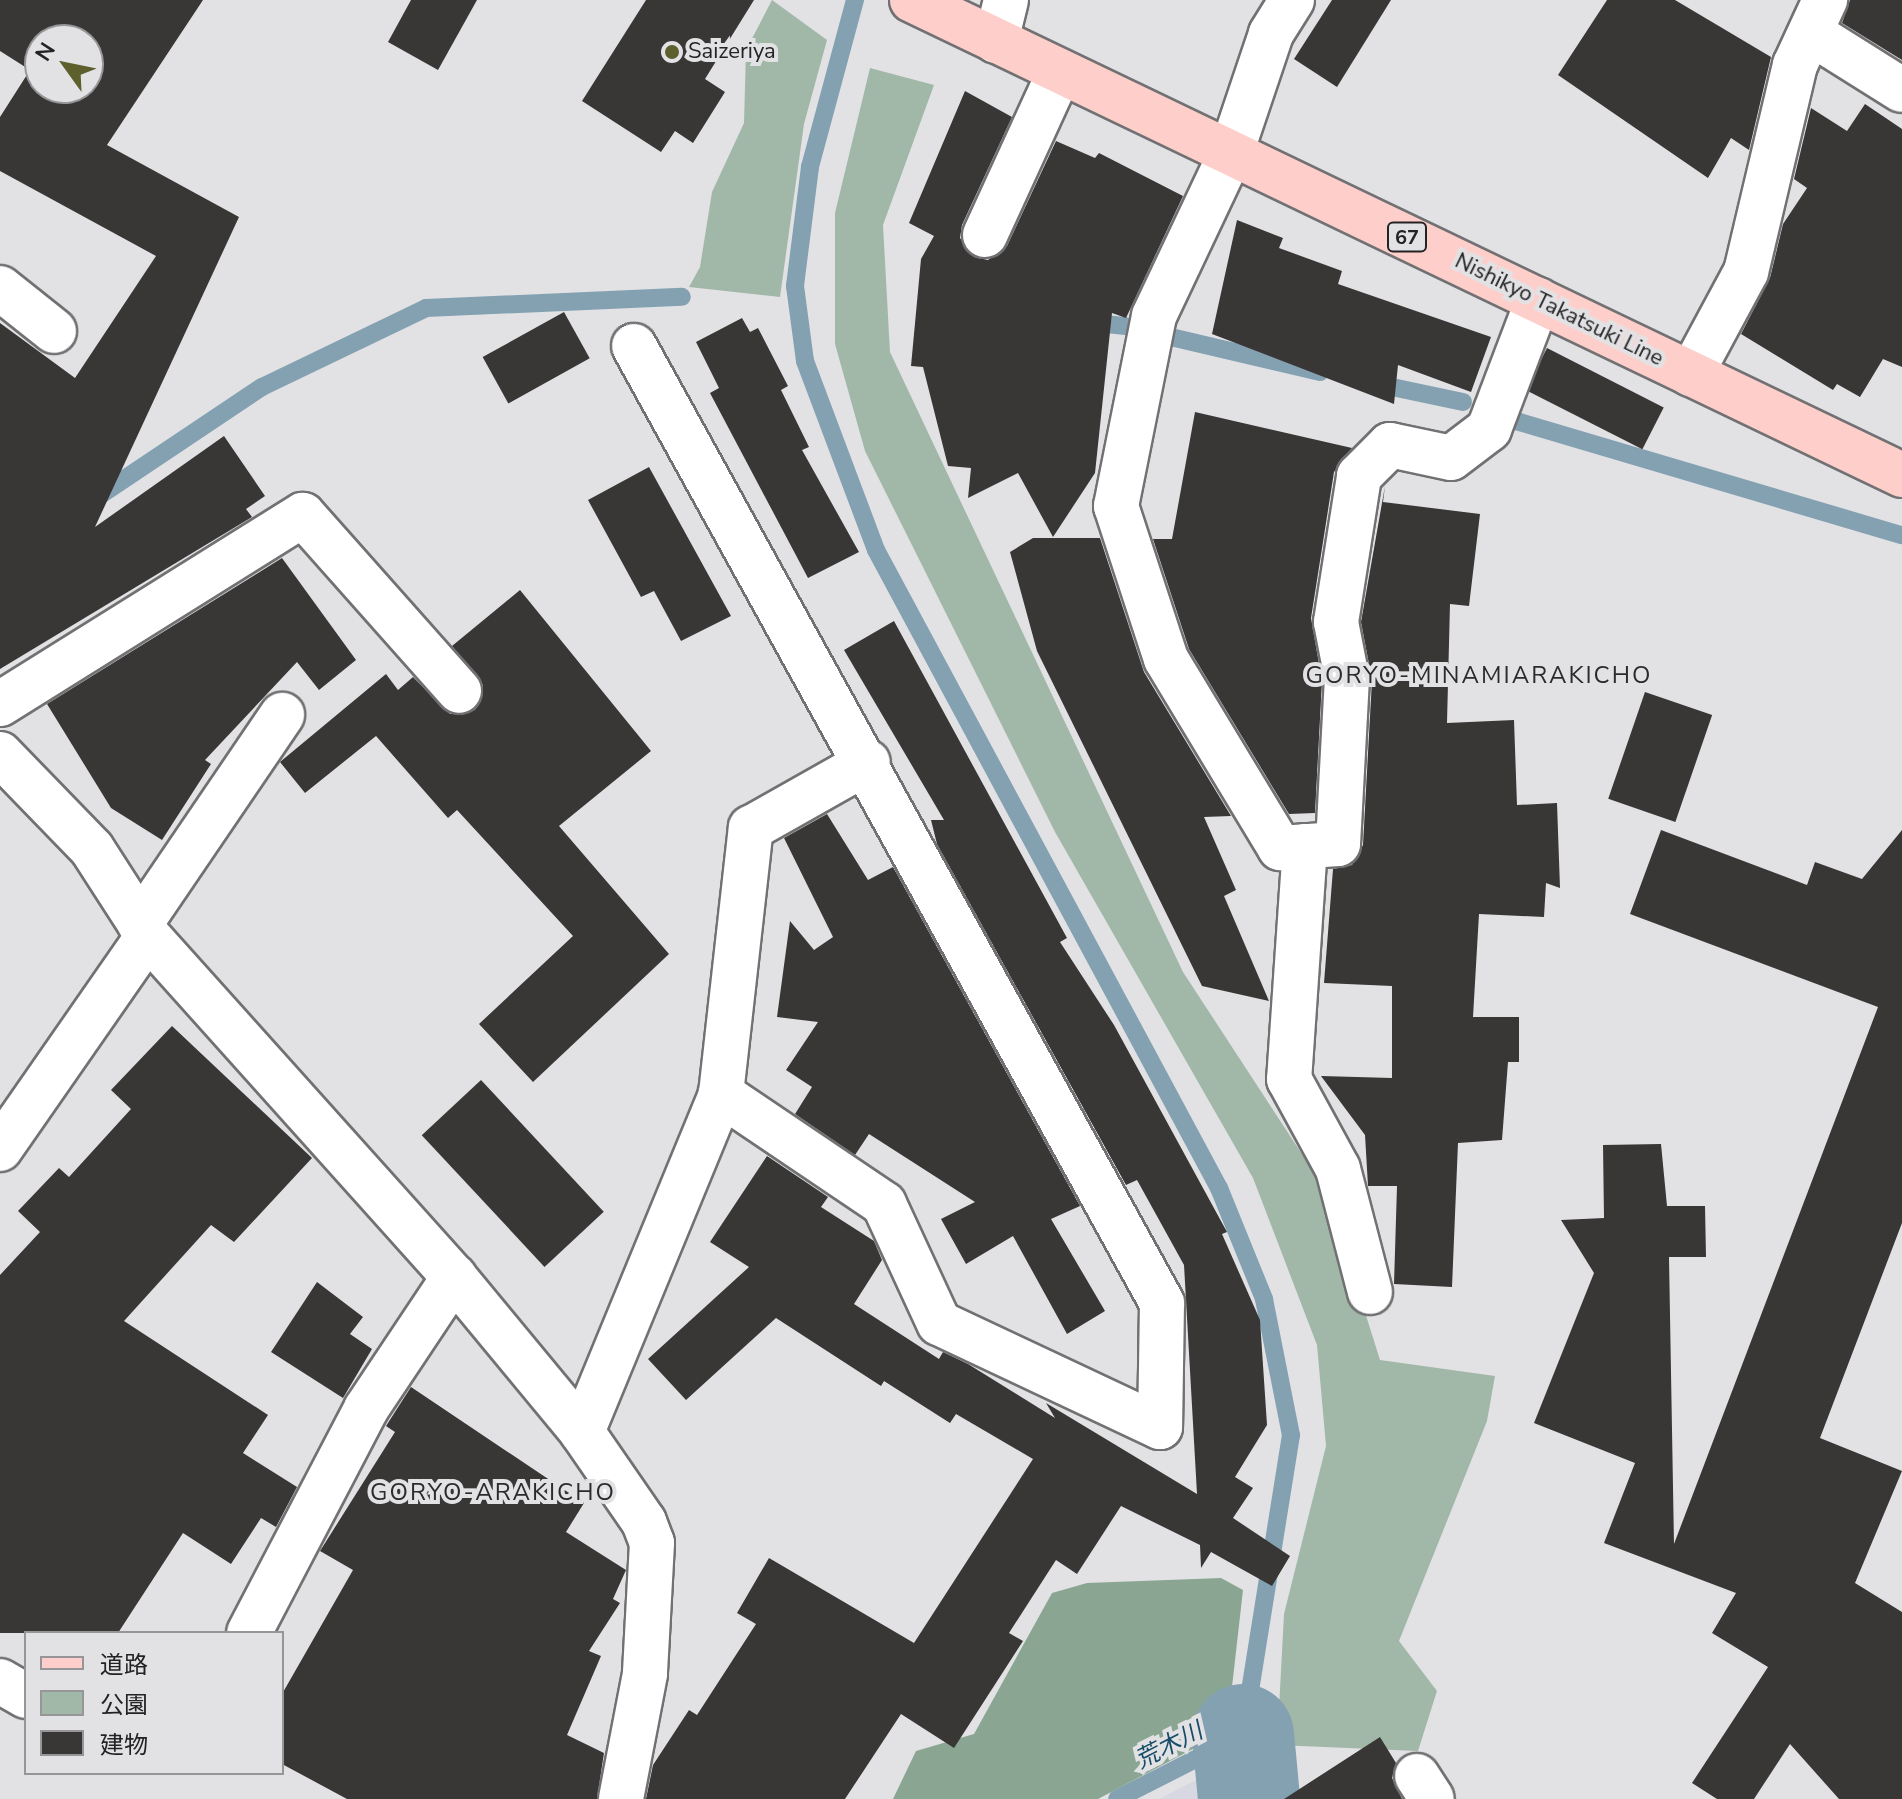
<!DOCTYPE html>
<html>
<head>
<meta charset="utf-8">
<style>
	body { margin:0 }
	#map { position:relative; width:1902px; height:1799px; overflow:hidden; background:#e2e2e5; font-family:"Nunito Sans","Noto Sans JP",sans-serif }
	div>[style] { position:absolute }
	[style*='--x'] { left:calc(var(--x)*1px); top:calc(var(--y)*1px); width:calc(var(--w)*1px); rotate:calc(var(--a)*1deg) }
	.built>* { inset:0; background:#d8d8e3 }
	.green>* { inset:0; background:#a1b8a9 }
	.forest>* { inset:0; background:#8aa693 }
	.stream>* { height:18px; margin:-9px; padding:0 9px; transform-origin:9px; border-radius:9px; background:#84a1b2 }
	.river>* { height:102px; margin:-51px; padding:0 51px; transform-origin:51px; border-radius:51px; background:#84a1b2 }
	.building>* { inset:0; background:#393735; transform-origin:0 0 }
	.roads { filter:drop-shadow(2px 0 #717173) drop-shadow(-2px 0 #717173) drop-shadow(0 2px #717173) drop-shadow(0 -2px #717173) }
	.minor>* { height:44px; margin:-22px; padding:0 22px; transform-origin:22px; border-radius:22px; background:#fff }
	.major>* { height:44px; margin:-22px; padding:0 22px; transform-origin:22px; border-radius:22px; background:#fecfca }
	.dots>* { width:22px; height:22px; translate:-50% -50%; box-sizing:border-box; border:4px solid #e2e2e5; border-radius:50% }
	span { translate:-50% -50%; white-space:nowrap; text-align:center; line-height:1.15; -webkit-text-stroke:8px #e2e2e5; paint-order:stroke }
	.shield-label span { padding:2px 6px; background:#e2e2e5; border:2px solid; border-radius:6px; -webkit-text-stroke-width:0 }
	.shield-label { font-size:20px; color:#232324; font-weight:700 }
	.poi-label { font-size:22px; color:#232324 }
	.left { translate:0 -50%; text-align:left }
	.street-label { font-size:22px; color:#232324 }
	.neighbourhood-label { font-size:24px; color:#2b2b2d; letter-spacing:2px }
	.water-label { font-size:24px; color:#184d68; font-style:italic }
	.legend { position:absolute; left:24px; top:1631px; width:260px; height:144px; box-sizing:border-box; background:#e2e2e5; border:2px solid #969698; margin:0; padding:10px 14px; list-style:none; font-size:24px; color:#232324 }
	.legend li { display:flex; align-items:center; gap:16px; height:40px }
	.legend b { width:40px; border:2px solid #969698 }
	.north { position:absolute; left:24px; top:24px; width:80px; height:80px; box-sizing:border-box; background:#e2e2e5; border:2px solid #969698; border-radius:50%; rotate:303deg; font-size:22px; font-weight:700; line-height:32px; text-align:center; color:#232324 }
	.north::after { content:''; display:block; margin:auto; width:28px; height:36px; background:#5d5f2d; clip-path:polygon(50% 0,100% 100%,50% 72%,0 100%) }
</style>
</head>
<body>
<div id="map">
	<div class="built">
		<i style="clip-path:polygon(1227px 1764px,1231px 1799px,1159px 1799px)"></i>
	</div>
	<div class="green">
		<i style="clip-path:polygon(772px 0,827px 40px,804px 124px,780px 297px,689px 287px,700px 267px,712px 192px,744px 123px,746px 50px)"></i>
		<i style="clip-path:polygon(870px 68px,934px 85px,883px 225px,890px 352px,1183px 972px,1328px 1194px,1380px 1360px,1495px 1376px,1487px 1421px,1399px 1641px,1437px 1691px,1418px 1751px,1277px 1745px,1284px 1614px,1326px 1446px,1317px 1345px,1253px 1178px,1055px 832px,865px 451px,835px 344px,835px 213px)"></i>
	</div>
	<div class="forest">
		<i style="clip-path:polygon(1221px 1578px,1243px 1590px,1227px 1731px,1098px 1799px,893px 1799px,916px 1751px,974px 1734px,1052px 1593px,1087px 1583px)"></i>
	</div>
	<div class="stream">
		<i style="--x:855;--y:0;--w:173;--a:105.1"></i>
		<i style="--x:810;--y:167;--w:120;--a:97.2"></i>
		<i style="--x:795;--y:286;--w:76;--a:82.4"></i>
		<i style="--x:805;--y:361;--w:202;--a:69.4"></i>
		<i style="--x:876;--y:550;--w:724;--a:61.74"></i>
		<i style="--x:1219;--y:1188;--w:120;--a:67.9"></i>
		<i style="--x:1264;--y:1299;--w:139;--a:78.8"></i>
		<i style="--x:1291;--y:1435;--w:304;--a:99.1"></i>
		<i style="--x:1243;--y:1735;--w:141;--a:153.1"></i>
		<i style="--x:1087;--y:322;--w:39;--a:6"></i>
		<i style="--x:1175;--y:338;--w:149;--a:13.2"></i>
		<i style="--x:1373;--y:383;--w:92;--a:11.9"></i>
		<i style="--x:1516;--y:421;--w:402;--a:16.5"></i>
		<i style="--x:96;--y:498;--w:200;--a:-33.8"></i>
		<i style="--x:262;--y:387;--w:182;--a:-25.7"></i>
		<i style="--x:426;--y:308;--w:256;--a:-2.5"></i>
	</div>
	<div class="river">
		<i style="--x:1243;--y:1735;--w:64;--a:84.6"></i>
	</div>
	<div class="building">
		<i style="clip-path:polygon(evenodd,0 0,203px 0,107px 145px,239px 217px,95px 527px,224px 436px,265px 496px,246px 509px,252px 517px,0 669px,0 323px,75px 378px,156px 256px,0 171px,0 117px,30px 70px,0 51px,0 0,40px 40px,88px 40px,88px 88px,40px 88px,40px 40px)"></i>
		<i style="clip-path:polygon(411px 0,477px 0,438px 70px,388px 42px)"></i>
		<i style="clip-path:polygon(646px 0,754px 0,705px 79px,725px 92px,693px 143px,675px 131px,661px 152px,582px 101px)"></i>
		<i style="clip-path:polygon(1332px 0,1391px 0,1337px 87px,1294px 59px)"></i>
		<i style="clip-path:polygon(1607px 0,1675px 0,1771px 57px,1749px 150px,1731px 138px,1708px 178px,1558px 75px)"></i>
		<i style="clip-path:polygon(1850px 0,1902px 0,1902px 60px,1842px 23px)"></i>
		<i style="clip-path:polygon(965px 91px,1012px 117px,962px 225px,960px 238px,974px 257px,988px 260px,1007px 246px,1056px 141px,1095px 158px,1099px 153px,1183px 196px,1126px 318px,1112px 313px,1095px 473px,1053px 537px,1018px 473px,968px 498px,971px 468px,948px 466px,923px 367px,911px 366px,921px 259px,934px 236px,909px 223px)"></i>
		<i style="clip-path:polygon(1865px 104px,1902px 129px,1902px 367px,1883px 359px,1860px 397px,1837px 384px,1833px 390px,1741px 334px,1770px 278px,1783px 224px,1807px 188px,1794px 179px,1811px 108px,1847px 131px)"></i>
		<i style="clip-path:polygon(1237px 220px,1283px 238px,1279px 248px,1342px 271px,1338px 284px,1491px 337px,1471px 392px,1398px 365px,1394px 404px,1212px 334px)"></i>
		<i style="left:564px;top:312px;width:53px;height:93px;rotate:61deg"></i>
		<i style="clip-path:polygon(742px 318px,750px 332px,758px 328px,788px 386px,781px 390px,809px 447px,802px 450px,859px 552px,808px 578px,710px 393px,719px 388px,696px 342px)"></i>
		<i style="left:1547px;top:348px;width:131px;height:47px;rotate:27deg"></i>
		<i style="clip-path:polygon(1195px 412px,1352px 448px,1334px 472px,1311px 618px,1322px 681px,1315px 813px,1289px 814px,1189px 649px,1153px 539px,1172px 539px)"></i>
		<i style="clip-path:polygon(649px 467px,731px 616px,681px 641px,654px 591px,641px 597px,588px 500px)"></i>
		<i style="clip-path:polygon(1385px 486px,1383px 502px,1480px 514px,1469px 606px,1450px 604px,1447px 723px,1514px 720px,1517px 805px,1557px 803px,1560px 888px,1546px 883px,1544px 917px,1479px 914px,1473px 1017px,1519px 1017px,1519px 1062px,1508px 1062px,1502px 1140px,1458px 1143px,1452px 1287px,1394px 1284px,1397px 1186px,1368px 1186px,1365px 1135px,1321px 1076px,1392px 1078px,1392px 986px,1324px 983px,1333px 869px,1352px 865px,1363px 845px,1372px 680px,1361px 622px)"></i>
		<i style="clip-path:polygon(1033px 538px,1100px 538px,1144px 672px,1231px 816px,1204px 817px,1236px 890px,1224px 896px,1269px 1001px,1202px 986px,1037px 651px,1010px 552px)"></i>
		<i style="clip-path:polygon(282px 558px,356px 660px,319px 690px,297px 662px,205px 760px,211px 764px,162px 840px,111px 808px,47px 704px)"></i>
		<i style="clip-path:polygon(520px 590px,651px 751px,559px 826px,669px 954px,533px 1082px,479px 1024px,573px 936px,457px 810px,448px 818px,376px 736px,305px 793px,280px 762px,386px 674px,398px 690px,413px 677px,450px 714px,475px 710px,483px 685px,452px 646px)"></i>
		<i style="clip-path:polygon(894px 621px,1067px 938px,1060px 942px,1114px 1025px,1227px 1232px,1222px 1234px,1260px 1320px,1267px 1425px,1235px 1477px,1253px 1488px,1233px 1518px,1290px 1556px,1272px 1586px,1211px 1552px,1201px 1568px,1200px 1545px,1121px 1506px,1077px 1574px,1056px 1560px,1009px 1633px,1023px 1641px,954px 1748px,901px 1714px,845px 1799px,646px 1799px,653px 1765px,689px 1710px,697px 1715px,756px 1624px,737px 1613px,769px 1558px,914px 1643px,1033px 1459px,956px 1414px,950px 1423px,884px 1381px,881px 1386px,776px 1318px,686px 1400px,648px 1359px,749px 1267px,710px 1242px,767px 1156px,828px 1197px,821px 1207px,874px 1241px,882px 1260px,854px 1304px,939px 1359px,943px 1352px,968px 1364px,1055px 1418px,1046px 1403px,1197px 1494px,1184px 1265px,1137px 1180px,1126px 1185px,937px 844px,931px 820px,944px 820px,844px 650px)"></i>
		<i style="left:1645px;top:692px;width:71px;height:113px;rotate:19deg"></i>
		<i style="clip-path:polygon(827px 814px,868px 880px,893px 867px,1080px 1206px,1051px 1219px,1105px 1311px,1067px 1334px,1013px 1236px,966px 1264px,941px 1219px,975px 1202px,869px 1134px,855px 1155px,795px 1114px,812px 1087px,786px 1070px,818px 1022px,777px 1017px,790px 921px,814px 950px,833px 937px,784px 838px)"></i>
		<i style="clip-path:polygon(1661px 830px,1807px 885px,1815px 862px,1862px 879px,1902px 830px,1902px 1223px,1820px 1438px,1902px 1471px,1855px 1583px,1902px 1612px,1902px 1799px,1839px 1799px,1790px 1744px,1754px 1799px,1717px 1799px,1692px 1783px,1768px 1667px,1712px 1633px,1736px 1593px,1604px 1543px,1635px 1463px,1534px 1423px,1594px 1273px,1561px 1220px,1604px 1218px,1603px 1145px,1661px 1144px,1667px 1206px,1705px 1206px,1706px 1257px,1669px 1257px,1674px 1544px,1878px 1007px,1630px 914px)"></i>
		<i style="clip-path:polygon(172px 1026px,312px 1158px,234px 1242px,211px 1225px,124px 1321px,268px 1415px,243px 1453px,297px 1487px,276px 1527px,261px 1518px,231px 1564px,183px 1533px,118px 1633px,0 1633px,0 1275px,40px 1232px,18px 1211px,59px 1168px,69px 1177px,131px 1109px,111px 1090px)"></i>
		<i style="left:481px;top:1080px;width:180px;height:81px;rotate:47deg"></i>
		<i style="clip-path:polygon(317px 1282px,363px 1317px,350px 1334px,372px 1349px,343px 1398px,271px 1352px)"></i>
		<i style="clip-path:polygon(411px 1387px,584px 1503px,566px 1532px,626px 1570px,613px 1599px,620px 1603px,589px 1651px,601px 1656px,567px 1735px,604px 1753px,597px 1799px,347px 1799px,282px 1764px,282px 1694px,353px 1570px,320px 1551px,395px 1432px,386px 1426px)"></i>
		<i style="clip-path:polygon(1380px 1737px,1396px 1763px,1392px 1778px,1402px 1799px,1284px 1799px)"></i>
	</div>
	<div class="roads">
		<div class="minor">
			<i style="--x:1292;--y:0;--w:40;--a:122"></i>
			<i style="--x:1271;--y:34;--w:126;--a:108.6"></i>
			<i style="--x:1231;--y:153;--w:180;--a:115.3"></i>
			<i style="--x:1154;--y:316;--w:194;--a:101.3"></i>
			<i style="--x:1116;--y:506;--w:161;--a:71.9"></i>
			<i style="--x:1166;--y:659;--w:221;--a:58.9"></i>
			<i style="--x:1280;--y:848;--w:58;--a:-3.9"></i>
			<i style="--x:1338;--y:844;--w:165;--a:-86.9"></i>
			<i style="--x:1347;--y:679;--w:58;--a:-100.9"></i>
			<i style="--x:1336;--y:622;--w:148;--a:-81"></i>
			<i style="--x:1359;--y:476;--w:44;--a:-45"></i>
			<i style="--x:1390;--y:445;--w:62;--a:12"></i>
			<i style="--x:1451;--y:458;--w:48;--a:-37.3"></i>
			<i style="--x:1489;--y:429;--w:138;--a:-69.2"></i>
			<i style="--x:1811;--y:33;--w:107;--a:32.1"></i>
			<i style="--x:996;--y:41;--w:42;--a:-76.3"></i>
			<i style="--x:985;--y:235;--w:178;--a:-65.4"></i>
			<i style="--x:0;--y:288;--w:69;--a:38.5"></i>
			<i style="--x:634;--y:346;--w:1093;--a:61.11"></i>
			<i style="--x:1162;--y:1303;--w:124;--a:90.9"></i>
			<i style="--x:1160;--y:1427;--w:244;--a:-154.8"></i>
			<i style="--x:939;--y:1323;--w:131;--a:-114.8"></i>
			<i style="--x:884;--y:1204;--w:197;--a:-146"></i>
			<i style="--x:1691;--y:374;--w:116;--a:-61.7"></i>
			<i style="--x:1746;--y:272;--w:213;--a:-76.7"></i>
			<i style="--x:1795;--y:65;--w:72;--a:-65.2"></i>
			<i style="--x:0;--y:704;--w:357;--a:-32"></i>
			<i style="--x:303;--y:515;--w:235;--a:48.4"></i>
			<i style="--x:0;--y:754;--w:132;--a:45.9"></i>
			<i style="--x:92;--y:849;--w:103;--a:57.2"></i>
			<i style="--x:148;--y:936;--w:458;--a:48.1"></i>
			<i style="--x:454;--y:1277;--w:201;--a:50.4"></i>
			<i style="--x:582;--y:1432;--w:109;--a:55.4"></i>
			<i style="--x:644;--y:1522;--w:22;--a:69"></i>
			<i style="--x:652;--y:1543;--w:131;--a:93.1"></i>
			<i style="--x:645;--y:1674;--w:127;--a:100.9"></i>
			<i style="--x:1305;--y:846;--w:234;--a:93.9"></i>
			<i style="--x:1289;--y:1079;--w:102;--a:61.4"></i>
			<i style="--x:1338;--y:1169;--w:127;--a:75.4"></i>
			<i style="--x:140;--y:924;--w:253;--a:-55.8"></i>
			<i style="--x:0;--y:1149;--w:259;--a:-55.2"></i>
			<i style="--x:582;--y:1432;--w:365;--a:-67.6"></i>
			<i style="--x:721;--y:1094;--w:268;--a:-83.6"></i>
			<i style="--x:751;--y:828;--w:134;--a:-29.4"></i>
			<i style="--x:249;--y:1633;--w:253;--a:-62.4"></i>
			<i style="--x:366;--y:1409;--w:159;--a:-56.3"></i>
			<i style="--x:0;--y:1681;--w:30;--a:30"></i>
			<i style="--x:1417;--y:1776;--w:27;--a:57"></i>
		</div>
		<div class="major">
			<i style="--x:912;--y:0;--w:1098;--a:25.63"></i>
		</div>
	</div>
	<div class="dots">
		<i style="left:672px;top:52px;background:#5d5f2d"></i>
	</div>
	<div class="shield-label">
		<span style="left:1407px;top:237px">67</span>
	</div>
	<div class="poi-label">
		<span class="left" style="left:688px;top:52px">Saizeriya</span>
	</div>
	<div class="street-label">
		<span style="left:1559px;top:310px;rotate:26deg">Nishikyo Takatsuki Line</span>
	</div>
	<div class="neighbourhood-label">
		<span style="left:1479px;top:676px">GORYO-MINAMIARAKICHO</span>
		<span style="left:493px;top:1493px">GORYO-ARAKICHO</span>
	</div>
	<div class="water-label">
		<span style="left:1169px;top:1746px;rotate:-27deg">荒木川</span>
	</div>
	<ul class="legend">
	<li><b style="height:10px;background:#fecfca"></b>道路</li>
	<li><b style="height:22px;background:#a1b8a9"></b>公園</li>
	<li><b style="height:22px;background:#393735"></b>建物</li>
	</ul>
	<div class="north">N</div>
</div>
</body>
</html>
